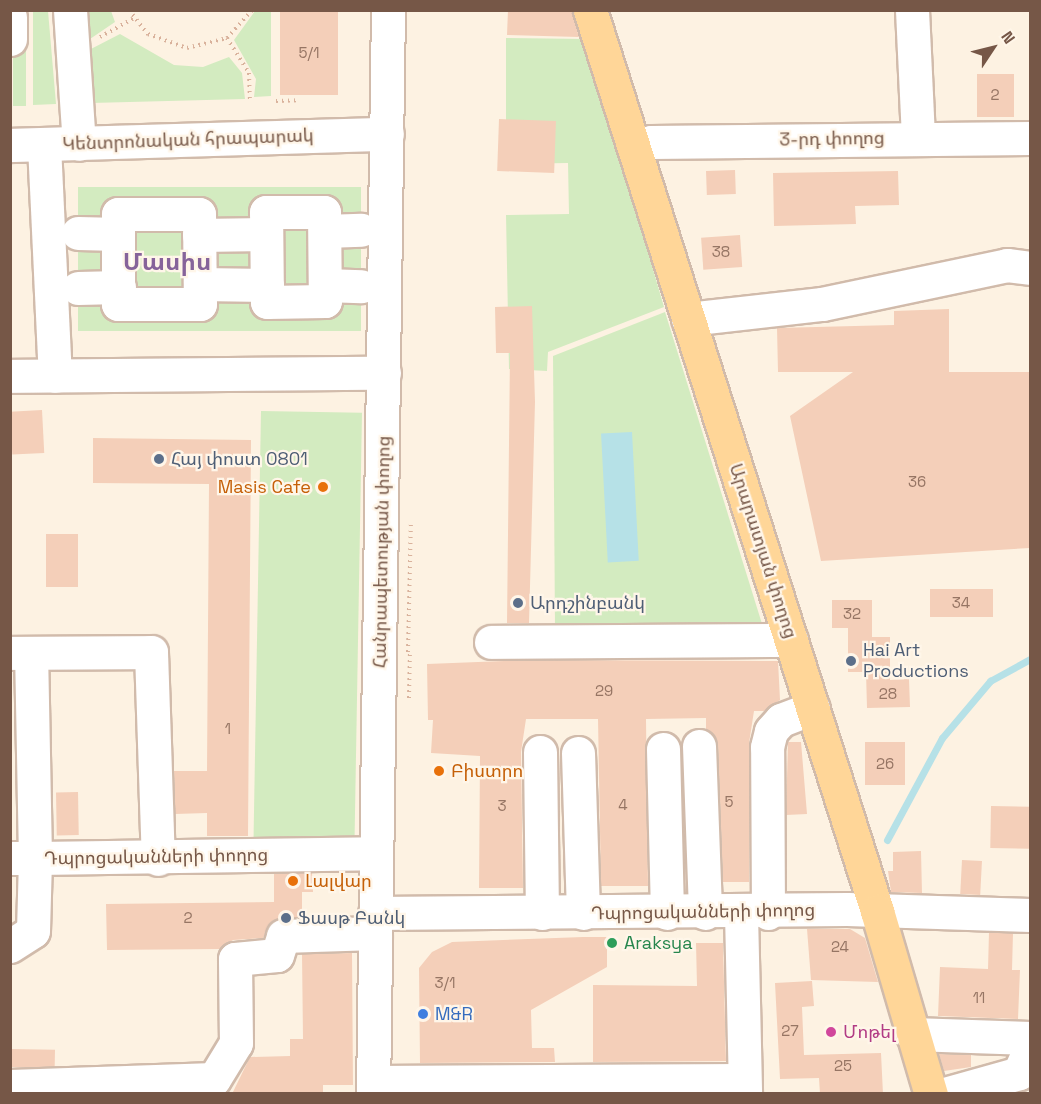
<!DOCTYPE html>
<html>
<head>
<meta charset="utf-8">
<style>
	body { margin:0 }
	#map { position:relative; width:1041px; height:1104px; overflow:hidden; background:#fdf2e2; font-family:"Space Grotesk","Noto Sans Armenian",sans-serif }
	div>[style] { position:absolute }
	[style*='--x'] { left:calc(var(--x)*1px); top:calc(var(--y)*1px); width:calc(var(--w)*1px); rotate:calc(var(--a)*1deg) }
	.green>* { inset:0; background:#d3ebc0; transform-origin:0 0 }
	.water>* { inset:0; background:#b6e1e7; transform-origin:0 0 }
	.stream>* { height:7px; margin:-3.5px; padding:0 3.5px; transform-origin:3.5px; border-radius:3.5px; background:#b6e1e7 }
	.building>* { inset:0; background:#f4cfb9; transform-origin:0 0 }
	.path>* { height:4px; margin-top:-2px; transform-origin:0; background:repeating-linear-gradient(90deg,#d9b29c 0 1.5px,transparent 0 6px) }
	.roads { filter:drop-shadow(2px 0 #d1bbab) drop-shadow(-2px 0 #d1bbab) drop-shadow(0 2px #d1bbab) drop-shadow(0 -2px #d1bbab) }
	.minor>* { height:33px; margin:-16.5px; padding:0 16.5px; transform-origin:16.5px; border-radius:16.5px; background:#fff }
	.major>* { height:33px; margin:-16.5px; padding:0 16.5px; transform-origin:16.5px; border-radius:16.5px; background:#ffd698 }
	.dots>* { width:16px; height:16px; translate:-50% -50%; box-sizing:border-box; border:3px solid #fff6e9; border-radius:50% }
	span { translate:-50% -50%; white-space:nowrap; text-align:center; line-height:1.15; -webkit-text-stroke:4.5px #fff6e9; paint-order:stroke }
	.number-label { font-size:15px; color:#967564 }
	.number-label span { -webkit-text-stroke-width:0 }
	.street-label { font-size:18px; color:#765747 }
	.service-label { font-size:18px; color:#4e5e75 }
	.left { translate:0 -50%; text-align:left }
	.food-label { font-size:18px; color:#c56008 }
	.right { translate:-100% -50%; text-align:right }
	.leisure-label { font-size:18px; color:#27864d }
	.shop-label { font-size:18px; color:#366cbe }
	.hotel-label { font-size:18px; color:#b23c85 }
	.district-label { font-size:24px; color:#86639a; font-weight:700 }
	.frame { position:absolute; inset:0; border:12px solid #765747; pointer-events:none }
	.north { position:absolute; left:963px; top:18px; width:60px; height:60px; -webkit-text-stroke:4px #fff6e9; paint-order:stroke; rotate:55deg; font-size:16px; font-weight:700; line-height:24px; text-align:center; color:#765747 }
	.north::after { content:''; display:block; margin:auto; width:21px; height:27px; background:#765747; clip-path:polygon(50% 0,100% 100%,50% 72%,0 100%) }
</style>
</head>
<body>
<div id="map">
	<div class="green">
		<i style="left:13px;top:11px;width:13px;height:95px"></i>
		<i style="clip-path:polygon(33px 11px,48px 11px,56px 104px,33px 105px)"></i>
		<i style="clip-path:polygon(89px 11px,111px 11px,115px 22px,90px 39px)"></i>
		<i style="clip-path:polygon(255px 11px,271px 11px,271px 96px,254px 97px,256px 79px,234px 40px)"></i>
		<i style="clip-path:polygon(120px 34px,174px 65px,203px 67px,229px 57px,242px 73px,245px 99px,91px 103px,89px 50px)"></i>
		<i style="clip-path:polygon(506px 38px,586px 39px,664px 307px,548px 352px,547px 371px,509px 369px,506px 215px,569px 214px,568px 163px,506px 164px)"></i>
		<i style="left:78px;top:187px;width:283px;height:144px"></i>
		<i style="clip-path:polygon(665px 312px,763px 627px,555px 627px,553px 356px)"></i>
		<i style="left:261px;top:411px;width:101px;height:426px;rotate:1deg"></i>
	</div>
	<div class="water">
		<i style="left:632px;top:432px;width:129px;height:31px;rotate:87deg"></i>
	</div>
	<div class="stream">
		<i style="--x:887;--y:840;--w:116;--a:-61.7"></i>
		<i style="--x:942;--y:738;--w:75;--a:-49.9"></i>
		<i style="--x:990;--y:681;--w:46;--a:-28.8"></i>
	</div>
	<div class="building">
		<i style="left:280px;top:10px;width:58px;height:85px"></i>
		<i style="clip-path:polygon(508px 10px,572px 10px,579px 37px,507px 35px)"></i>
		<i style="left:977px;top:74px;width:37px;height:43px"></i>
		<i style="left:499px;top:119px;width:57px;height:52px;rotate:2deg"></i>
		<i style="left:735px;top:170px;width:24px;height:29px;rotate:88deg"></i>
		<i style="clip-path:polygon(898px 171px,899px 205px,855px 206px,856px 224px,774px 226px,773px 173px)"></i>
		<i style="left:740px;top:235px;width:32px;height:39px;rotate:86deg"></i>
		<i style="clip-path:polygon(532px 306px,535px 402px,529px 623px,507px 623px,510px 353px,496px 353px,495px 307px)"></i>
		<i style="clip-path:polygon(949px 309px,949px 372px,1030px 372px,1030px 548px,821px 561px,790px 416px,853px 372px,778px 372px,777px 328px,894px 325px,894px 311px)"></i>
		<i style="left:42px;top:410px;width:43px;height:32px;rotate:87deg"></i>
		<i style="clip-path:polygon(93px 438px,251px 440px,248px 836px,207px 836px,207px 813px,175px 814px,174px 771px,207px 771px,209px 484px,93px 483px)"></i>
		<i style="left:46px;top:534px;width:32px;height:53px"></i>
		<i style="left:930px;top:589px;width:63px;height:28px"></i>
		<i style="clip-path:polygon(832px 600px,872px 600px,872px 637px,890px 637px,890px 680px,909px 679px,910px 707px,867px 708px,866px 672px,848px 672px,848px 628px,832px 628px)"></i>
		<i style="clip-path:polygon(529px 660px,778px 661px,780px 700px,764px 711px,754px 711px,749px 743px,749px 882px,723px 882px,718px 745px,706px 729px,706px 718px,646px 719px,648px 886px,601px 886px,598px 719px,526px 719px,521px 752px,523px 888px,479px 888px,480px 756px,431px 753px,433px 720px,428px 720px,427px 664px)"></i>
		<i style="clip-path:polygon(788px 742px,801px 742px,807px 814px,786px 815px)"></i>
		<i style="left:865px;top:742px;width:40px;height:43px"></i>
		<i style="left:78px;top:792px;width:43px;height:22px;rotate:89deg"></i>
		<i style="left:991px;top:806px;width:39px;height:42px;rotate:1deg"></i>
		<i style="clip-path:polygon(921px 851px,922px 893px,891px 892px,888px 871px,893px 871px,893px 852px)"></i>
		<i style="left:962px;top:860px;width:20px;height:34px;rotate:3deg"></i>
		<i style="clip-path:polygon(274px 873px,312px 873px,313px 892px,302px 892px,302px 917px,272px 921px,263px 938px,233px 940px,220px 949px,107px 950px,106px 904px,274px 902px)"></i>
		<i style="clip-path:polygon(807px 929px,850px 929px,865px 938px,878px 982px,811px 980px)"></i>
		<i style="clip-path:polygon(989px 932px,1013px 933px,1012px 970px,1020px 970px,1018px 1019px,938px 1016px,940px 967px,988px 969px)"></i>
		<i style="clip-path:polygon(583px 937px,607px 937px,607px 967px,531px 1010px,532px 1048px,554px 1048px,555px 1062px,420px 1063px,419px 968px,432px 952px,452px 942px)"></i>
		<i style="clip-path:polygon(696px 943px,723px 943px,726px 1061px,593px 1062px,593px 985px,697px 986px)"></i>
		<i style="clip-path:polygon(352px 953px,353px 1085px,323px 1085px,323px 1094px,232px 1094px,250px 1057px,290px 1056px,290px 1039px,303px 1039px,302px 954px)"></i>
		<i style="clip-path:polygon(812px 981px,814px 1006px,802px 1007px,804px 1055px,881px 1053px,883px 1094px,820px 1094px,819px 1078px,780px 1079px,775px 983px)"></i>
		<i style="left:10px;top:1049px;width:45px;height:18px;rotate:1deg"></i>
		<i style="clip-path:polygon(939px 1054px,971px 1055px,971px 1067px,944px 1071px)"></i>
	</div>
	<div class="path">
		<i style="--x:129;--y:10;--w:31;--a:52"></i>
		<i style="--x:148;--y:34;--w:41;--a:19.7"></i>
		<i style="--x:187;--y:48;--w:41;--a:-14"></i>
		<i style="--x:227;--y:38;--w:38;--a:-48"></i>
		<i style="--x:100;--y:37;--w:38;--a:-29"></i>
		<i style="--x:227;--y:38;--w:41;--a:57.8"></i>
		<i style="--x:249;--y:73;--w:29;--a:88"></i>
		<i style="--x:276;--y:101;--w:23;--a:-2"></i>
		<i style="--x:408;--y:652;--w:128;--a:-88.7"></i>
		<i style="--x:409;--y:698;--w:46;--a:-88.8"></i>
	</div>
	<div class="roads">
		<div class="minor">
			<i style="--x:70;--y:10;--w:134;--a:86.2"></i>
			<i style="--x:912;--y:10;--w:127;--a:87.3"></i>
			<i style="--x:10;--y:17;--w:22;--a:90"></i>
			<i style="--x:10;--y:145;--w:377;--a:-1.7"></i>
			<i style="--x:44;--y:145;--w:231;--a:87.3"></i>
			<i style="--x:634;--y:147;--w:18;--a:-16"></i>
			<i style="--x:651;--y:142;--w:379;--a:-0.6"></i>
			<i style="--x:266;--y:212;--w:58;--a:0"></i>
			<i style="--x:324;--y:212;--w:89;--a:89.4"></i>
			<i style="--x:325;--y:301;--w:58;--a:179"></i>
			<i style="--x:267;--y:302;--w:90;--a:-90.6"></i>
			<i style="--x:118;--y:214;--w:81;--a:0"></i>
			<i style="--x:199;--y:214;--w:90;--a:89.4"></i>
			<i style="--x:200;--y:304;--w:82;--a:180"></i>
			<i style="--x:118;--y:304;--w:90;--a:-90"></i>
			<i style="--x:325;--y:231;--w:36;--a:-2"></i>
			<i style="--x:78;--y:233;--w:40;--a:1.4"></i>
			<i style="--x:199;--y:235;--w:67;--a:-0.9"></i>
			<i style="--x:200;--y:284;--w:67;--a:0.9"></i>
			<i style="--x:325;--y:285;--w:36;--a:2"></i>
			<i style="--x:78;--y:288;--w:41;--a:-1.4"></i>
			<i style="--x:688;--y:319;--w:135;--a:-6.4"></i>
			<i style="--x:822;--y:304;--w:189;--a:-11.9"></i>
			<i style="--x:1007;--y:265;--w:23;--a:7"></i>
			<i style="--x:10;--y:376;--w:374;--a:-0.5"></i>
			<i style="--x:491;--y:642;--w:300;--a:-0.4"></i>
			<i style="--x:10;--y:653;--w:141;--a:-0.4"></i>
			<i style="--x:151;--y:652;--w:207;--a:88.1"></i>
			<i style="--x:699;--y:746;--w:167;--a:87.9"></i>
			<i style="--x:663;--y:749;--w:164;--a:88.6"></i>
			<i style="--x:540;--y:752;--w:161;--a:89.3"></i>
			<i style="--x:578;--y:753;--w:160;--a:88.2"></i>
			<i style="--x:10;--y:858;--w:25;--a:0"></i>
			<i style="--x:35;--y:858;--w:205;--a:-91.1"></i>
			<i style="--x:375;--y:913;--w:472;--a:-0.5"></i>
			<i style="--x:847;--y:909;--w:183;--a:1.9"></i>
			<i style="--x:741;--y:913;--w:181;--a:88.7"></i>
			<i style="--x:768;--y:913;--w:166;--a:-90.3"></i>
			<i style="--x:767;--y:747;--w:16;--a:-76"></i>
			<i style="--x:771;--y:731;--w:15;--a:-48"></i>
			<i style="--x:781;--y:720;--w:34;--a:-21"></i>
			<i style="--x:10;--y:946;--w:27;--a:-33"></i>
			<i style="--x:33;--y:931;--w:73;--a:-88.4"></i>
			<i style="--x:35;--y:858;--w:341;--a:-0.8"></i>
			<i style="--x:912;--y:1034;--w:118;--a:1.9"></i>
			<i style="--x:373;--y:1082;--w:370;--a:-0.3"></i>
			<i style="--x:10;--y:1086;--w:204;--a:-2"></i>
			<i style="--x:214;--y:1079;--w:42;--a:-58.6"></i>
			<i style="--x:236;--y:1043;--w:84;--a:-90.7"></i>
			<i style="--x:235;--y:959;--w:42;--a:-5.4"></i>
			<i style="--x:277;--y:955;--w:20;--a:-72"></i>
			<i style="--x:283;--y:936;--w:92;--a:-1.9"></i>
			<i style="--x:373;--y:1094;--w:1084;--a:-89.21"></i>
			<i style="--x:945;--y:1094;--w:77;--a:-15.8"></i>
			<i style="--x:1019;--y:1073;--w:27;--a:-66"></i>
		</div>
		<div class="major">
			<i style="--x:590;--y:10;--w:946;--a:72.33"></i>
			<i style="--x:877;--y:911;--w:191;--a:73.6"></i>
		</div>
	</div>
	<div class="dots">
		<i style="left:159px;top:459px;background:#5c6f8a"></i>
		<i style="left:323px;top:487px;background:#e8710a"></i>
		<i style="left:518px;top:603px;background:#5c6f8a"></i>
		<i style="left:851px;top:661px;background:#5c6f8a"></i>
		<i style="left:439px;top:771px;background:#e8710a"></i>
		<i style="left:293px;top:881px;background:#e8710a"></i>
		<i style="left:286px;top:918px;background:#5c6f8a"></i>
		<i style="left:612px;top:943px;background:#2e9e5b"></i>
		<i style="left:423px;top:1014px;background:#3f7fe0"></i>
		<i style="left:831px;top:1032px;background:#d1479c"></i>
	</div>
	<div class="number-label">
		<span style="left:309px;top:53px">5/1</span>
		<span style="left:995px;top:95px">2</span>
		<span style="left:721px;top:252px">38</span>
		<span style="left:917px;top:482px">36</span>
		<span style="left:961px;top:603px">34</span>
		<span style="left:852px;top:614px">32</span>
		<span style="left:604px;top:691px">29</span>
		<span style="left:888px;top:694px">28</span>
		<span style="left:228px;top:729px">1</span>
		<span style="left:885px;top:764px">26</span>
		<span style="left:729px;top:802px">5</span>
		<span style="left:623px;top:805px">4</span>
		<span style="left:502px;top:806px">3</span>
		<span style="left:188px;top:918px">2</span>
		<span style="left:840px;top:947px">24</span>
		<span style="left:445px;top:983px">3/1</span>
		<span style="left:979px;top:998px">11</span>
		<span style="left:790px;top:1031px">27</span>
		<span style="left:843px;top:1066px">25</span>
	</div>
	<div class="street-label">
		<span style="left:832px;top:139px;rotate:-1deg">3-րդ փողոց</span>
		<span style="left:188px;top:140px;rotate:-2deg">Կենտրոնական հրապարակ</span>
		<span style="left:763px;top:551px;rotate:72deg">Արարատյան փողոց</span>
		<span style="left:382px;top:552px;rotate:-89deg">Հանրապետության փողոց</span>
		<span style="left:156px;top:857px;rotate:-1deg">Դպրոցականների փողոց</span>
		<span style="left:703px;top:912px;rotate:-1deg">Դպրոցականների փողոց</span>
	</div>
	<div class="service-label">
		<span class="left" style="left:171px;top:459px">Հայ փոստ 0801</span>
		<span class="left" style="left:530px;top:603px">Արդշինբանկ</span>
		<span class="left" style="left:863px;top:661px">Hai Art<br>Productions</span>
		<span class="left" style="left:298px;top:918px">Ֆասթ Բանկ</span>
	</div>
	<div class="food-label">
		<span class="right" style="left:311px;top:487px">Masis Cafe</span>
		<span class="left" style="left:451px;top:771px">Բիստրո</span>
		<span class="left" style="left:305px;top:881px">Լալվար</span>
	</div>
	<div class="leisure-label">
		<span class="left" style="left:624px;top:943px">Araksya</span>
	</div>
	<div class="shop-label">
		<span class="left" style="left:435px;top:1014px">M&amp;R</span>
	</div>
	<div class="hotel-label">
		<span class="left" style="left:843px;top:1032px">Մոթել</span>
	</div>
	<div class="district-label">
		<span style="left:167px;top:262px">Մասիս</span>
	</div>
	<div class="frame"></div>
	<div class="north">N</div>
</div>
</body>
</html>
